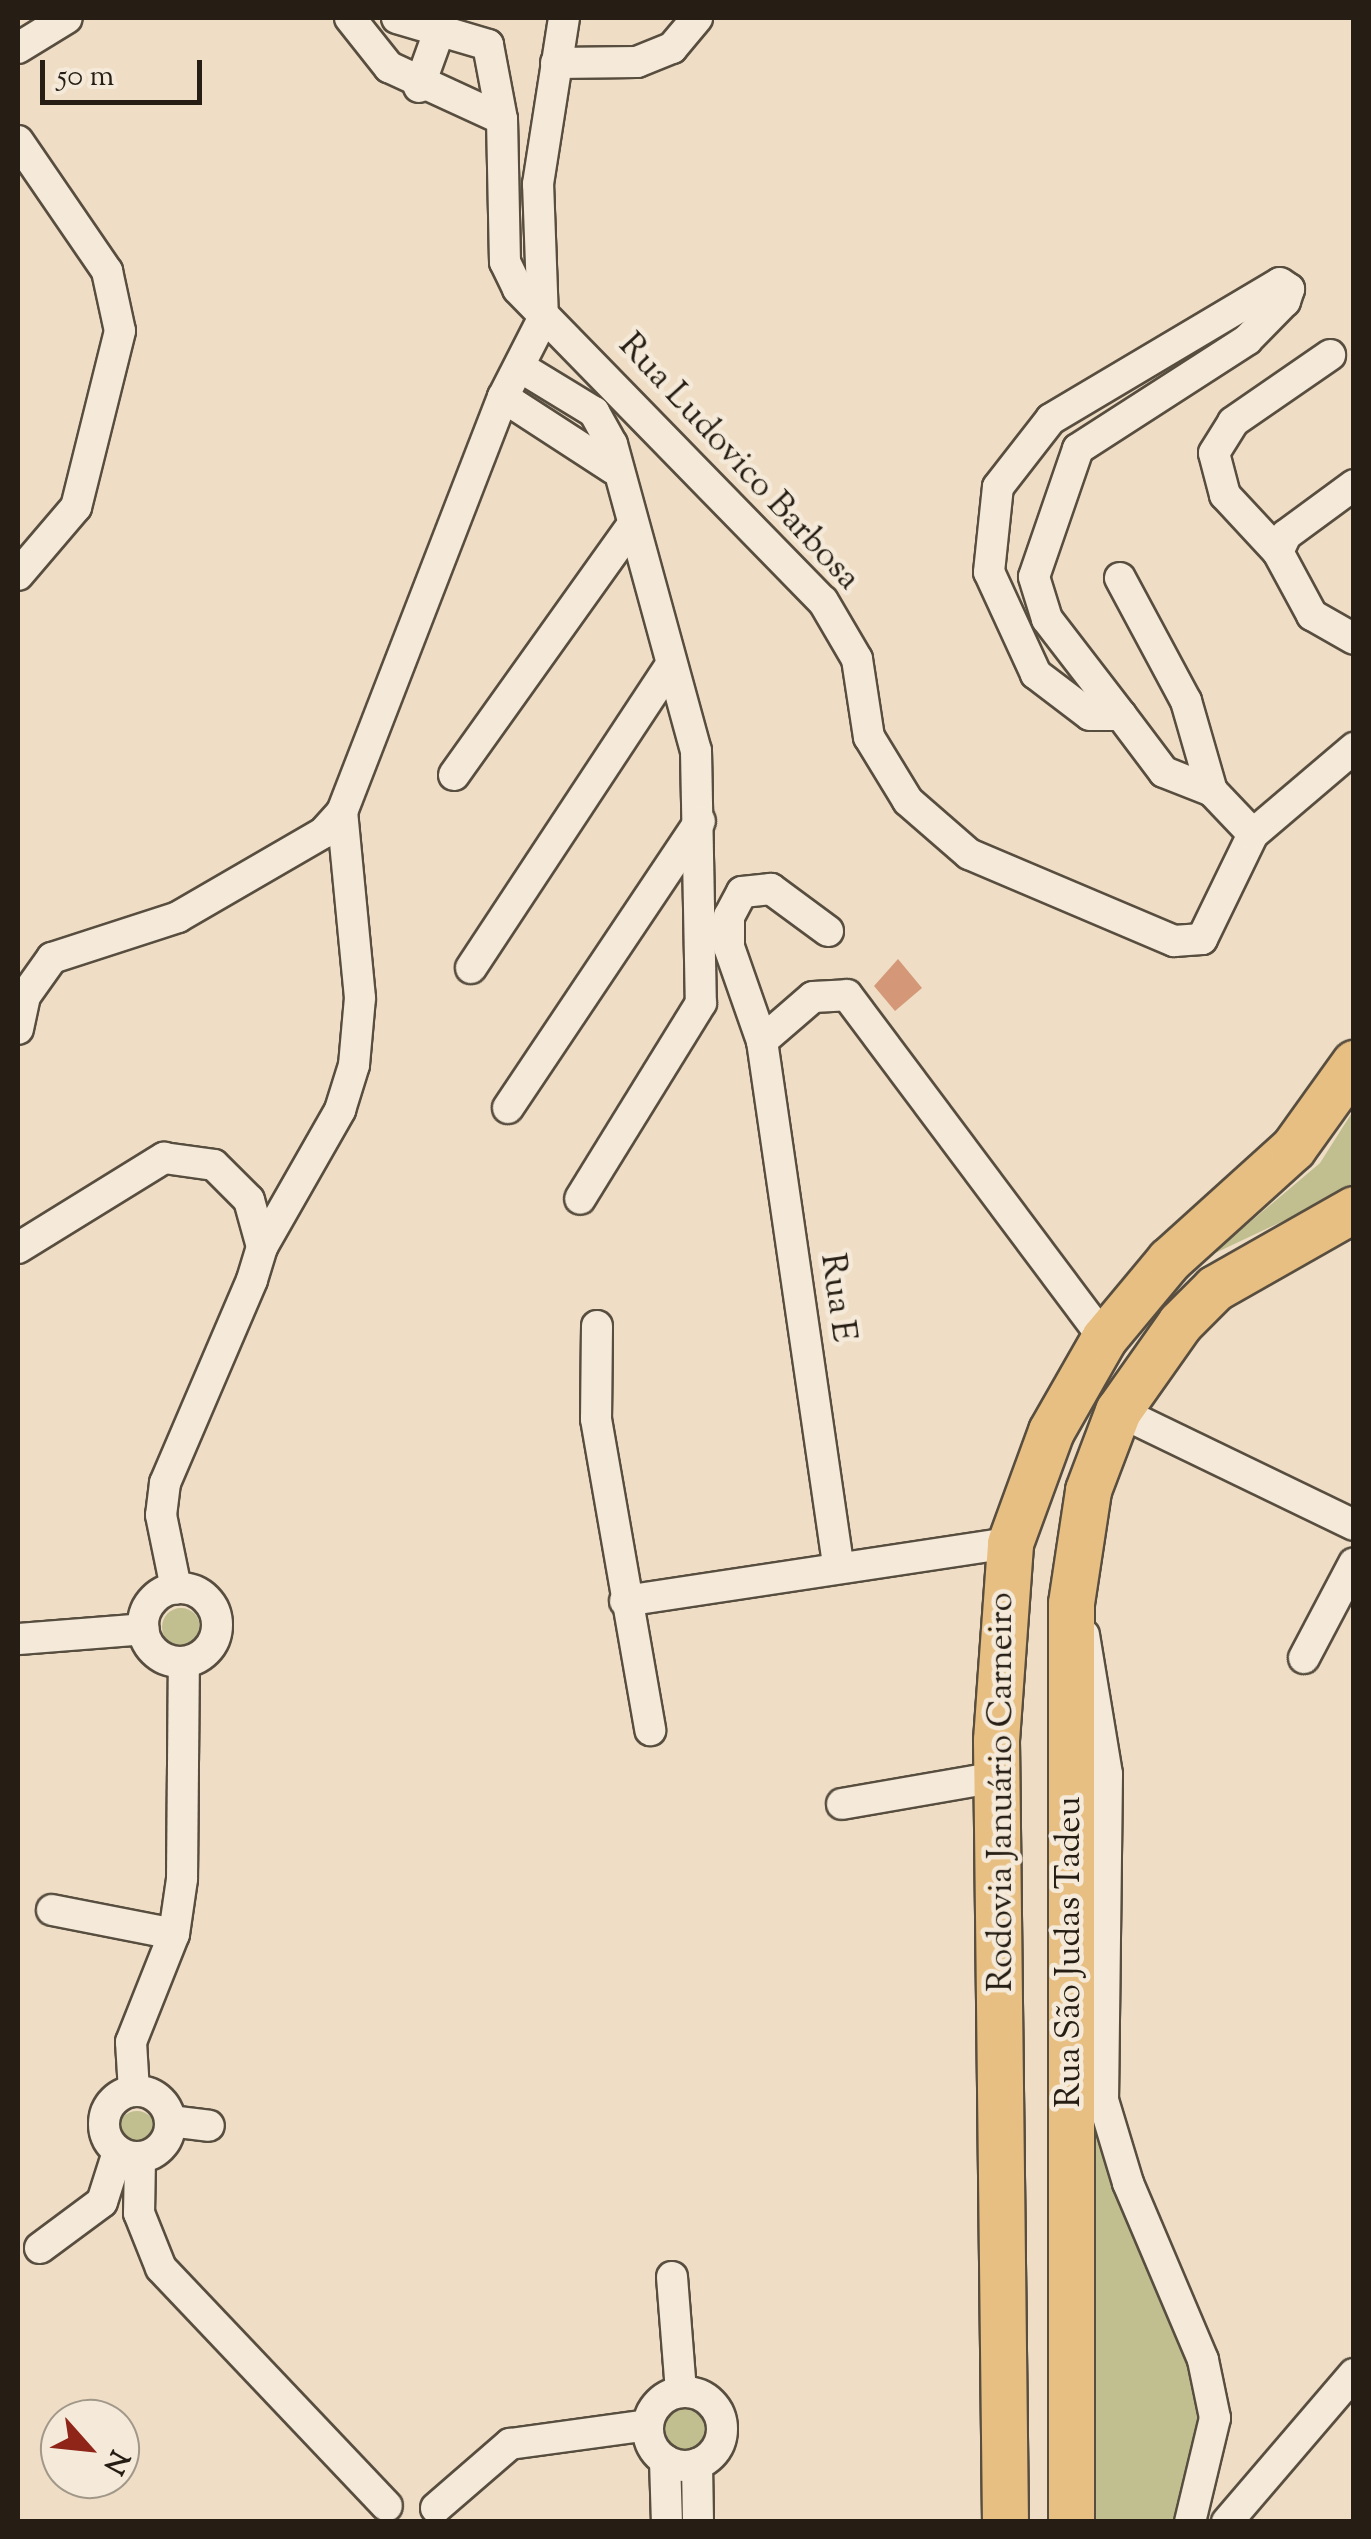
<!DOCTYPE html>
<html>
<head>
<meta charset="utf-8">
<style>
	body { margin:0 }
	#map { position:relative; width:1371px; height:2539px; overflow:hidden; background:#efdec5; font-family:"Sorts Mill Goudy",serif }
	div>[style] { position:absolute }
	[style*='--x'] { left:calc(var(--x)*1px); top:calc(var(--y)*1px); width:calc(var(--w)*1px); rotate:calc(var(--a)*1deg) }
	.green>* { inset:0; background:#c1bf90 }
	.round { border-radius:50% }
	.building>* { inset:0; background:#d49879 }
	.roads { filter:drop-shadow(2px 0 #584e40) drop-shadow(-2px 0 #584e40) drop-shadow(0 2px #584e40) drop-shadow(0 -2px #584e40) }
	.minor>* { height:30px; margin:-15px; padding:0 15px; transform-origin:15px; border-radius:15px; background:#f5ead9 }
	.minor>.ring { margin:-15px; padding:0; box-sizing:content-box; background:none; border:30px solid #f5ead9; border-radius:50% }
	.highway>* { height:45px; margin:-22.5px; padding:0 22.5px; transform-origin:22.5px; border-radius:22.5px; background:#e8bf82 }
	span { translate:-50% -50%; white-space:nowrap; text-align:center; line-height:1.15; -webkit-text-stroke:9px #f5ead9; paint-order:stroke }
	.street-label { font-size:35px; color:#261e14 }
	.frame { position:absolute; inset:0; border:20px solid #261e14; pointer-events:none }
	.north { position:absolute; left:40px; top:2399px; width:100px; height:100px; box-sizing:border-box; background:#f5ead9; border:2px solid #a2988a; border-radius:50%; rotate:117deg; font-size:28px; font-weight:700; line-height:40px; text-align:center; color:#261e14 }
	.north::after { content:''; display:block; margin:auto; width:35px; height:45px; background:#8f2418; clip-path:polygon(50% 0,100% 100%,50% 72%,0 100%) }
	.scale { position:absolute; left:40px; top:60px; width:162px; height:45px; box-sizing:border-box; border:5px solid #261e14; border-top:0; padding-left:12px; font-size:30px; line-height:35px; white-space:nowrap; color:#261e14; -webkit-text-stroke:8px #f5ead9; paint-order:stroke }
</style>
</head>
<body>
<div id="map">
	<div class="green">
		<i style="clip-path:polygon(1353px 1111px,1353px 1188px,1211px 1255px,1320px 1163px)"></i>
		<i class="round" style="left:162px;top:1608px;width:38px;height:38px"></i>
		<i style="clip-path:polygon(1076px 1657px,1097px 2063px,1203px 2419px,1179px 2521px,1080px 2521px)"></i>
		<i class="round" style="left:118px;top:2111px;width:38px;height:38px"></i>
		<i class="round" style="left:660px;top:2408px;width:50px;height:50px"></i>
	</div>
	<div class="building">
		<i style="clip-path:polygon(898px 959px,922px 988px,895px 1011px,874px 986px)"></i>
	</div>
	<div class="roads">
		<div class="minor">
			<i style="--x:350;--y:18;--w:63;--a:51.5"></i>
			<i style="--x:389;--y:67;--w:124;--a:24.7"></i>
			<i style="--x:397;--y:18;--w:95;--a:16.5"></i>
			<i style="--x:488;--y:45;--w:75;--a:79.3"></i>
			<i style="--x:502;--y:119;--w:143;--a:88.8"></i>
			<i style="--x:505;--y:262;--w:30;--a:64"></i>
			<i style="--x:518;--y:289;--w:436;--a:45.7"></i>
			<i style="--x:823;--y:601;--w:67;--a:59.6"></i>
			<i style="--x:857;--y:659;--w:79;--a:81.3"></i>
			<i style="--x:869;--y:737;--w:75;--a:58.6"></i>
			<i style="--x:908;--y:801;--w:81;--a:41"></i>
			<i style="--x:969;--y:854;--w:223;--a:23"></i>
			<i style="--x:1174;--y:941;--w:28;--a:-4"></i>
			<i style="--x:1202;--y:939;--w:117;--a:-64.1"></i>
			<i style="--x:1253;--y:834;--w:133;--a:-40.4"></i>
			<i style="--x:18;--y:48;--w:57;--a:-31.5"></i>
			<i style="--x:556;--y:63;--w:81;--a:-0.7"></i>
			<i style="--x:637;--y:62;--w:38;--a:-22"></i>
			<i style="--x:672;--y:48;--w:39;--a:-50"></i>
			<i style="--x:419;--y:87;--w:62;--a:-70.1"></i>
			<i style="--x:18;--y:141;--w:158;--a:55.6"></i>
			<i style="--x:107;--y:271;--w:61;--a:77.8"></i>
			<i style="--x:120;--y:331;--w:181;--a:104"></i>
			<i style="--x:76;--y:507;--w:89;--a:130.5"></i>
			<i style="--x:520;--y:367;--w:87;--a:31.3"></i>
			<i style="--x:594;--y:412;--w:37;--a:61"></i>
			<i style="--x:612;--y:444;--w:318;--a:74.7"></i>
			<i style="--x:696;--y:751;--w:252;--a:88.9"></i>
			<i style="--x:701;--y:1003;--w:230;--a:121.7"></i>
			<i style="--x:503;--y:397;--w:132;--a:33"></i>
			<i style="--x:1354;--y:485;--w:84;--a:143.7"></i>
			<i style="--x:1286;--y:535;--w:19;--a:115"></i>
			<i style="--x:1278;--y:552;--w:72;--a:61.6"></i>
			<i style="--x:1312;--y:615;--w:48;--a:29.7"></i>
			<i style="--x:1278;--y:552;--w:78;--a:-132.9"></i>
			<i style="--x:1225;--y:495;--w:43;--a:-104.7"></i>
			<i style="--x:1214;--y:453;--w:36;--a:-58"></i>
			<i style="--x:1233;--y:422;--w:118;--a:-34.6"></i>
			<i style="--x:1120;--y:578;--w:140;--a:61.8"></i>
			<i style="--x:1186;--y:701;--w:94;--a:73.9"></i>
			<i style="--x:1212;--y:791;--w:59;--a:46.4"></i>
			<i style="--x:1121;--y:715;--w:31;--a:180"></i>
			<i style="--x:1090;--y:715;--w:68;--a:-142.8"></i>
			<i style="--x:1036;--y:674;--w:112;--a:-114.7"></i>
			<i style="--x:989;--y:572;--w:85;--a:-84"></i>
			<i style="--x:998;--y:487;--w:86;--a:-52.1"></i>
			<i style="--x:1051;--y:419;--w:266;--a:-30.7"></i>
			<i style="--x:1280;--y:283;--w:11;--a:34"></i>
			<i style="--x:1289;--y:289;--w:13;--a:108"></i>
			<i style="--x:1285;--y:301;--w:54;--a:134.3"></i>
			<i style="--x:1247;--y:340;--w:201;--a:147.2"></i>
			<i style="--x:1078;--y:449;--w:135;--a:109"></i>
			<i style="--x:1034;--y:577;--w:44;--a:72.8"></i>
			<i style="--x:1047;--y:619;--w:121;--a:52.4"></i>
			<i style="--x:1121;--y:715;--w:71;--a:53"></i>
			<i style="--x:1164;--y:772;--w:52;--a:21.6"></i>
			<i style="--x:454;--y:775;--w:301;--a:-54.5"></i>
			<i style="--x:828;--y:931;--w:71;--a:-143.6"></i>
			<i style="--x:771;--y:889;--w:29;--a:174"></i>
			<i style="--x:742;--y:892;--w:27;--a:118"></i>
			<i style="--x:729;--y:916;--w:31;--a:90"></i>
			<i style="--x:729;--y:947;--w:100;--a:70.7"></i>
			<i style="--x:762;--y:1041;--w:528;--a:81.73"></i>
			<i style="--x:471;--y:968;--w:362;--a:-56.6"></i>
			<i style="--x:18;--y:1029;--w:34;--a:-78"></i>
			<i style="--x:25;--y:996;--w:47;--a:-54.6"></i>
			<i style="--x:52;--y:958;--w:133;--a:-18"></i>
			<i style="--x:178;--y:917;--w:168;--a:-30.1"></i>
			<i style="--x:323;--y:833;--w:28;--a:-48"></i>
			<i style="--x:342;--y:812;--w:445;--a:-68.8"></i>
			<i style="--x:503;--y:397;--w:88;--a:-62.9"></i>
			<i style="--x:543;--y:319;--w:135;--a:-92.1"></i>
			<i style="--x:538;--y:184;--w:168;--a:-81.1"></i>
			<i style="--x:762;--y:1041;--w:67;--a:-40.8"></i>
			<i style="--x:813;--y:997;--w:34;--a:-3"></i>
			<i style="--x:847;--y:995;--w:429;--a:53.2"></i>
			<i style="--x:508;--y:1108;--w:345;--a:-56.2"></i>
			<i style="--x:262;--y:1247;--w:158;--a:-60.3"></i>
			<i style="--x:340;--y:1110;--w:47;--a:-72.7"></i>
			<i style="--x:354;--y:1065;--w:67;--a:-84.9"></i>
			<i style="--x:360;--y:998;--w:187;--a:-95.5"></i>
			<i style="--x:18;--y:1248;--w:172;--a:-31.7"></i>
			<i style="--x:164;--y:1158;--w:50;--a:8"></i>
			<i style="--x:214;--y:1165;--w:49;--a:45"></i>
			<i style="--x:249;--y:1200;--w:49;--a:74.5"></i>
			<i style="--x:262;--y:1247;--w:34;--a:107"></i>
			<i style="--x:252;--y:1280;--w:221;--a:113.2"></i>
			<i style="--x:165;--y:1483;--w:32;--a:97"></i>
			<i style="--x:161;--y:1515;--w:75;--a:78.4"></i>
			<i style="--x:597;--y:1326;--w:93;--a:90.6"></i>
			<i style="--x:596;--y:1419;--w:316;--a:80.1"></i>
			<i style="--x:1118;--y:1411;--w:262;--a:25.8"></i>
			<i class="ring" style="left:143px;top:1588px;width:44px;height:44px"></i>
			<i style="--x:625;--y:1601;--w:389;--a:-8.6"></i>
			<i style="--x:1084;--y:1635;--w:141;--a:80.6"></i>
			<i style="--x:1107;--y:1774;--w:326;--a:90.7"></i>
			<i style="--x:1103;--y:2100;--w:87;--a:73.2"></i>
			<i style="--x:1128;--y:2183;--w:192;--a:67"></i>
			<i style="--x:1203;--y:2360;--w:59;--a:78.3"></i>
			<i style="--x:1215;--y:2418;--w:107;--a:103.5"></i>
			<i style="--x:18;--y:1639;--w:126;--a:-4.5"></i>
			<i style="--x:1304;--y:1658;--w:107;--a:-62.2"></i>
			<i style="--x:842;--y:1804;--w:157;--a:-9.9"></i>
			<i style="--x:52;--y:1910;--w:124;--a:11.1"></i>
			<i class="ring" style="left:104px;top:2091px;width:36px;height:36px"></i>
			<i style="--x:134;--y:2091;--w:49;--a:-93.5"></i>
			<i style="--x:131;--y:2042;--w:116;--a:-68.3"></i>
			<i style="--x:174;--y:1934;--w:56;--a:-81.7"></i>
			<i style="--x:182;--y:1879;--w:217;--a:-89.5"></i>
			<i style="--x:170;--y:2121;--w:39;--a:7"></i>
			<i style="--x:140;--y:2158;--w:55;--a:91"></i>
			<i style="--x:139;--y:2213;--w:59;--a:68.2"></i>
			<i style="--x:161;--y:2268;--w:328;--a:46.5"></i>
			<i style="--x:40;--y:2248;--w:77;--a:-36.6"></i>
			<i style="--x:102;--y:2202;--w:52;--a:-72.3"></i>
			<i style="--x:672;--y:2277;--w:115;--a:85.5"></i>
			<i class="ring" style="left:648px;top:2392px;width:44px;height:44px"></i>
			<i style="--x:665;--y:2460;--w:62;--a:88.2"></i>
			<i style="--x:697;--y:2464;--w:58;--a:89"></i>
			<i style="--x:436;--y:2508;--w:98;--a:-40.9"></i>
			<i style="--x:510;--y:2444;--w:139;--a:-7.8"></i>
			<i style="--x:1227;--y:2522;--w:195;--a:-49.4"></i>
		</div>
		<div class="highway">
			<i style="--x:1005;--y:2522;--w:782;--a:-90.66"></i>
			<i style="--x:996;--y:1740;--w:197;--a:-85.9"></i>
			<i style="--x:1010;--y:1543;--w:119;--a:-69.9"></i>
			<i style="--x:1051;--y:1431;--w:107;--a:-60.3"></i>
			<i style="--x:1104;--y:1338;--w:102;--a:-50.2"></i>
			<i style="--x:1169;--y:1260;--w:167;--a:-42.1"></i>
			<i style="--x:1293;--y:1148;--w:105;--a:-54.3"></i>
			<i style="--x:1071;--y:2522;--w:919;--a:-90"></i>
			<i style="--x:1071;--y:1603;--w:114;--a:-81.4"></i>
			<i style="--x:1088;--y:1490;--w:85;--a:-69.2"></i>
			<i style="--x:1118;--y:1411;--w:108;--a:-54.8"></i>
			<i style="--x:1180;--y:1323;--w:49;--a:-45"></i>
			<i style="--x:1215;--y:1288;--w:160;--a:-29.6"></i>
		</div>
	</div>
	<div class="street-label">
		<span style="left:738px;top:463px;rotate:47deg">Rua Ludovico Barbosa</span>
		<span style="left:836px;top:1298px;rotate:82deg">Rua E</span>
		<span style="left:1003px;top:1792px;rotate:-90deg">Rodovia Januário Carneiro</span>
		<span style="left:1071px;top:1952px;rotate:-90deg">Rua São Judas Tadeu</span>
	</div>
	<div class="frame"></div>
	<div class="north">N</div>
	<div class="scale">50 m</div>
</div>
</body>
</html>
